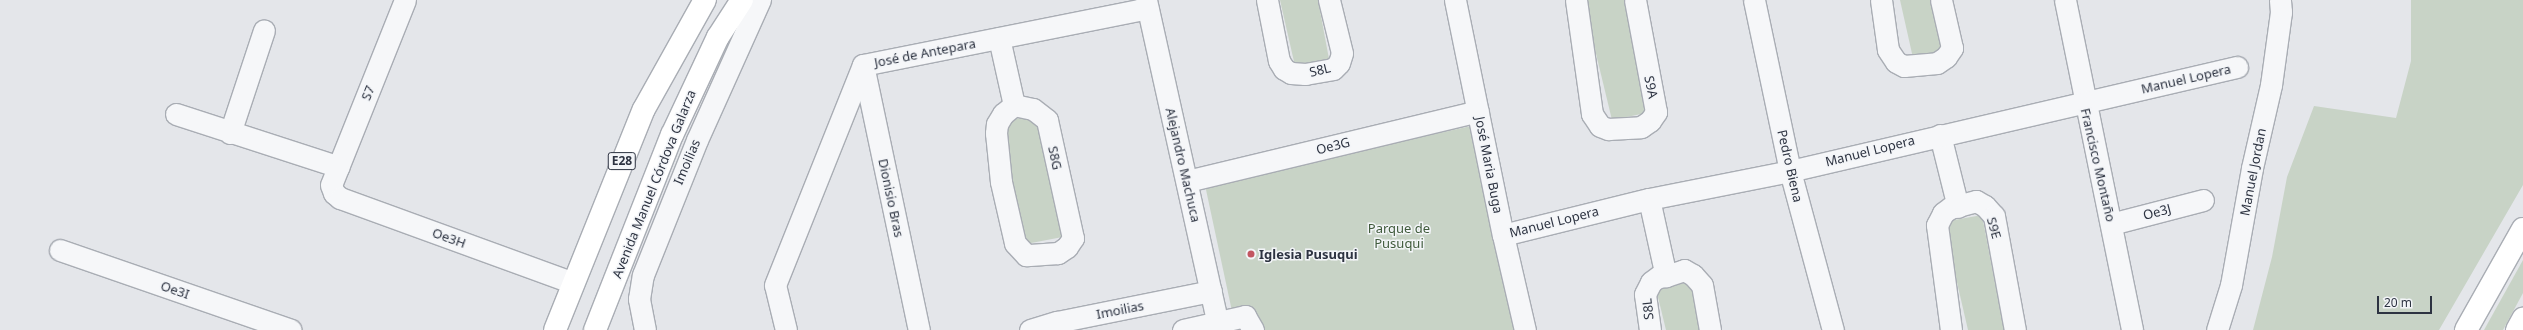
<!DOCTYPE html>
<html>
<head>
<meta charset="utf-8">
<style>
	body { margin:0 }
	#map { position:relative; width:2523px; height:330px; overflow:hidden; background:#e4e6ea; font-family:"Noto Sans",sans-serif }
	div>[style] { position:absolute }
	[style*='--x'] { left:calc(var(--x)*1px); top:calc(var(--y)*1px); width:calc(var(--w)*1px); rotate:calc(var(--a)*1deg) }
	.green>* { inset:0; background:#c8d3c6; transform-origin:0 0 }
	.roads { filter:drop-shadow(1px 0 #a9adb4) drop-shadow(-1px 0 #a9adb4) drop-shadow(0 1px #a9adb4) drop-shadow(0 -1px #a9adb4) }
	.minor>* { height:21px; margin:-10.5px; padding:0 10.5px; transform-origin:10.5px; border-radius:10.5px; background:#f6f7f9 }
	.major>* { height:22px; margin:-11px; padding:0 11px; transform-origin:11px; border-radius:11px; background:#fff }
	.dots>* { width:11px; height:11px; translate:-50% -50%; box-sizing:border-box; border:2px solid #f3f5f8; border-radius:50% }
	span { translate:-50% -50%; white-space:nowrap; text-align:center; line-height:1.15; -webkit-text-stroke:3px #f3f5f8; paint-order:stroke }
	.shield-label span { padding:1px 3px; background:#f3f5f8; border:1px solid; border-radius:3px; -webkit-text-stroke-width:0 }
	.shield-label { font-size:12px; color:#2d3341; font-weight:700 }
	.street-label { font-size:13px; color:#2d3341 }
	.park-label { font-size:13px; color:#405b3c }
	.poi-label { font-size:13px; color:#2d3341; font-weight:700 }
	.left { translate:0 -50%; text-align:left }
	.scale { position:absolute; left:2377px; top:296px; width:55px; height:18px; box-sizing:border-box; border:2px solid #2d3341; border-top:0; padding-left:5px; font-size:12px; line-height:14px; white-space:nowrap; color:#2d3341; -webkit-text-stroke:3px #f3f5f8; paint-order:stroke }
</style>
</head>
<body>
<div id="map">
	<div class="green">
		<i style="clip-path:polygon(1280px 0,1318px 0,1329px 59px,1295px 66px)"></i>
		<i style="clip-path:polygon(1583px 0,1624px 0,1646px 113px,1612px 120px)"></i>
		<i style="clip-path:polygon(1900px 0,1937px 0,1947px 51px,1913px 58px)"></i>
		<i style="clip-path:polygon(2411px 0,2523px 0,2523px 185px,2439px 330px,2253px 330px,2272px 257px,2287px 177px,2314px 106px,2396px 118px,2411px 61px)"></i>
		<i style="left:1040px;top:114px;width:125px;height:40px;rotate:79deg"></i>
		<i style="clip-path:polygon(1471px 126px,1515px 330px,1236px 330px,1205px 185px)"></i>
		<i style="clip-path:polygon(1982px 215px,2004px 330px,1968px 330px,1943px 222px)"></i>
		<i style="clip-path:polygon(2523px 260px,2523px 293px,2503px 330px,2484px 330px)"></i>
		<i style="clip-path:polygon(1695px 281px,1705px 330px,1666px 330px,1656px 289px)"></i>
	</div>
	<div class="roads">
		<div class="minor">
			<i style="--x:405;--y:0;--w:199;--a:111.8"></i>
			<i style="--x:331;--y:185;--w:9;--a:69"></i>
			<i style="--x:334;--y:193;--w:8;--a:40"></i>
			<i style="--x:340;--y:198;--w:248;--a:20"></i>
			<i style="--x:1146;--y:0;--w:338;--a:77.5"></i>
			<i style="--x:1267;--y:0;--w:62;--a:78.9"></i>
			<i style="--x:1279;--y:61;--w:9;--a:58"></i>
			<i style="--x:1284;--y:69;--w:8;--a:30"></i>
			<i style="--x:1291;--y:73;--w:14;--a:4"></i>
			<i style="--x:1305;--y:74;--w:28;--a:-10"></i>
			<i style="--x:1333;--y:69;--w:8;--a:-45"></i>
			<i style="--x:1339;--y:63;--w:10;--a:-73"></i>
			<i style="--x:1342;--y:53;--w:55;--a:-103.8"></i>
			<i style="--x:1455;--y:0;--w:240;--a:78.5"></i>
			<i style="--x:1503;--y:235;--w:98;--a:77"></i>
			<i style="--x:1576;--y:0;--w:115;--a:82"></i>
			<i style="--x:1592;--y:114;--w:14;--a:56"></i>
			<i style="--x:1600;--y:126;--w:9;--a:21"></i>
			<i style="--x:1608;--y:129;--w:33;--a:-3"></i>
			<i style="--x:1641;--y:127;--w:11;--a:-34"></i>
			<i style="--x:1650;--y:121;--w:11;--a:-56"></i>
			<i style="--x:1656;--y:112;--w:114;--a:-100.6"></i>
			<i style="--x:1754;--y:0;--w:175;--a:78.1"></i>
			<i style="--x:1790;--y:171;--w:165;--a:74.9"></i>
			<i style="--x:1881;--y:0;--w:50;--a:82"></i>
			<i style="--x:1888;--y:50;--w:14;--a:56"></i>
			<i style="--x:1896;--y:62;--w:9;--a:27"></i>
			<i style="--x:1904;--y:66;--w:33;--a:-5"></i>
			<i style="--x:1937;--y:63;--w:11;--a:-34"></i>
			<i style="--x:1946;--y:57;--w:11;--a:-56"></i>
			<i style="--x:1952;--y:48;--w:49;--a:-102.9"></i>
			<i style="--x:2065;--y:0;--w:337;--a:78.5"></i>
			<i style="--x:999;--y:38;--w:69;--a:77.4"></i>
			<i style="--x:863;--y:65;--w:290;--a:-11.3"></i>
			<i style="--x:863;--y:65;--w:271;--a:78.1"></i>
			<i style="--x:1014;--y:105;--w:19;--a:12"></i>
			<i style="--x:1033;--y:109;--w:18;--a:38"></i>
			<i style="--x:1047;--y:120;--w:121;--a:77.6"></i>
			<i style="--x:1073;--y:238;--w:11;--a:124"></i>
			<i style="--x:1067;--y:247;--w:11;--a:146"></i>
			<i style="--x:1058;--y:253;--w:32;--a:176"></i>
			<i style="--x:1026;--y:255;--w:16;--a:-133"></i>
			<i style="--x:1015;--y:243;--w:63;--a:-102.9"></i>
			<i style="--x:1001;--y:182;--w:49;--a:-95.8"></i>
			<i style="--x:996;--y:133;--w:9;--a:-84"></i>
			<i style="--x:997;--y:124;--w:12;--a:-59"></i>
			<i style="--x:1003;--y:114;--w:14;--a:-39"></i>
			<i style="--x:176;--y:114;--w:171;--a:18"></i>
			<i style="--x:230;--y:133;--w:108;--a:-71.7"></i>
			<i style="--x:1940;--y:135;--w:74;--a:76"></i>
			<i style="--x:1187;--y:181;--w:299;--a:-13.5"></i>
			<i style="--x:1649;--y:199;--w:79;--a:77.6"></i>
			<i style="--x:1666;--y:276;--w:19;--a:-18"></i>
			<i style="--x:1684;--y:270;--w:10;--a:29"></i>
			<i style="--x:1693;--y:275;--w:13;--a:48"></i>
			<i style="--x:1702;--y:285;--w:46;--a:79.9"></i>
			<i style="--x:2111;--y:224;--w:95;--a:-14.6"></i>
			<i style="--x:1503;--y:235;--w:150;--a:-13.9"></i>
			<i style="--x:1649;--y:199;--w:144;--a:-11.2"></i>
			<i style="--x:1790;--y:171;--w:459;--a:-13.1"></i>
			<i style="--x:60;--y:250;--w:244;--a:19.1"></i>
			<i style="--x:645;--y:330;--w:32;--a:-101"></i>
			<i style="--x:639;--y:299;--w:24;--a:-81"></i>
			<i style="--x:643;--y:275;--w:145;--a:-68.2"></i>
			<i style="--x:697;--y:140;--w:154;--a:-65.8"></i>
			<i style="--x:786;--y:330;--w:46;--a:-103.7"></i>
			<i style="--x:775;--y:285;--w:237;--a:-68.2"></i>
			<i style="--x:1030;--y:330;--w:28;--a:-17"></i>
			<i style="--x:1057;--y:322;--w:157;--a:-11.4"></i>
			<i style="--x:1183;--y:330;--w:64;--a:-12.7"></i>
			<i style="--x:1245;--y:316;--w:16;--a:60"></i>
			<i style="--x:1650;--y:330;--w:36;--a:-98"></i>
			<i style="--x:1645;--y:294;--w:13;--a:-63"></i>
			<i style="--x:1651;--y:282;--w:9;--a:-36"></i>
			<i style="--x:1658;--y:277;--w:8;--a:-7"></i>
			<i style="--x:1951;--y:330;--w:106;--a:-97.6"></i>
			<i style="--x:1937;--y:225;--w:13;--a:-63"></i>
			<i style="--x:1943;--y:213;--w:9;--a:-36"></i>
			<i style="--x:1950;--y:208;--w:27;--a:-15"></i>
			<i style="--x:1976;--y:201;--w:10;--a:29"></i>
			<i style="--x:1985;--y:206;--w:13;--a:48"></i>
			<i style="--x:1994;--y:216;--w:116;--a:79.6"></i>
			<i style="--x:2217;--y:330;--w:47;--a:-72.7"></i>
			<i style="--x:2231;--y:285;--w:119;--a:-79.8"></i>
			<i style="--x:2252;--y:168;--w:85;--a:-77.1"></i>
			<i style="--x:2271;--y:85;--w:74;--a:-82.2"></i>
			<i style="--x:2281;--y:12;--w:12;--a:-95"></i>
		</div>
		<div class="major">
			<i style="--x:555;--y:330;--w:238;--a:-68.1"></i>
			<i style="--x:644;--y:109;--w:125;--a:-60.8"></i>
			<i style="--x:595;--y:330;--w:210;--a:-68.5"></i>
			<i style="--x:672;--y:135;--w:108;--a:-64.9"></i>
			<i style="--x:718;--y:37;--w:44;--a:-57"></i>
			<i style="--x:2466;--y:330;--w:116;--a:-60.6"></i>
			<i style="--x:2517;--y:330;--w:13;--a:-61"></i>
		</div>
	</div>
	<div class="dots">
		<i style="left:1251px;top:254px;background:#c25661"></i>
	</div>
	<div class="shield-label">
		<span style="left:622px;top:161px">E28</span>
	</div>
	<div class="street-label">
		<span style="left:925px;top:53px;rotate:-11deg">José de Antepara</span>
		<span style="left:1320px;top:70px;rotate:-14deg">S8L</span>
		<span style="left:2186px;top:79px;rotate:-13deg">Manuel Lopera</span>
		<span style="left:1651px;top:87px;rotate:79deg">S9A</span>
		<span style="left:368px;top:93px;rotate:-68deg">S7</span>
		<span style="left:1333px;top:146px;rotate:-14deg">Oe3G</span>
		<span style="left:1870px;top:151px;rotate:-14deg">Manuel Lopera</span>
		<span style="left:1055px;top:158px;rotate:78deg">S8G</span>
		<span style="left:687px;top:162px;rotate:-67deg">Imoilias</span>
		<span style="left:1183px;top:165px;rotate:77deg">Alejandro Machuca</span>
		<span style="left:1489px;top:165px;rotate:79deg">José Maria Buga</span>
		<span style="left:2098px;top:165px;rotate:77deg">Francisco Montaño</span>
		<span style="left:1790px;top:166px;rotate:77deg">Pedro Biena</span>
		<span style="left:2253px;top:172px;rotate:-79deg">Manuel Jordan</span>
		<span style="left:654px;top:184px;rotate:-68deg">Avenida Manuel Córdova Galarza</span>
		<span style="left:891px;top:198px;rotate:78deg">Dionisio Bras</span>
		<span style="left:2157px;top:212px;rotate:-15deg">Oe3J</span>
		<span style="left:1554px;top:222px;rotate:-14deg">Manuel Lopera</span>
		<span style="left:1994px;top:228px;rotate:74deg">S9E</span>
		<span style="left:449px;top:238px;rotate:20deg">Oe3H</span>
		<span style="left:175px;top:290px;rotate:19deg">Oe3I</span>
		<span style="left:1648px;top:309px;rotate:-96deg">S8L</span>
		<span style="left:1120px;top:310px;rotate:-11deg">Imoilias</span>
	</div>
	<div class="park-label">
		<span style="left:1399px;top:236px">Parque de<br>Pusuqui</span>
	</div>
	<div class="poi-label">
		<span class="left" style="left:1259px;top:254px">Iglesia Pusuqui</span>
	</div>
	<div class="scale">20 m</div>
</div>
</body>
</html>
